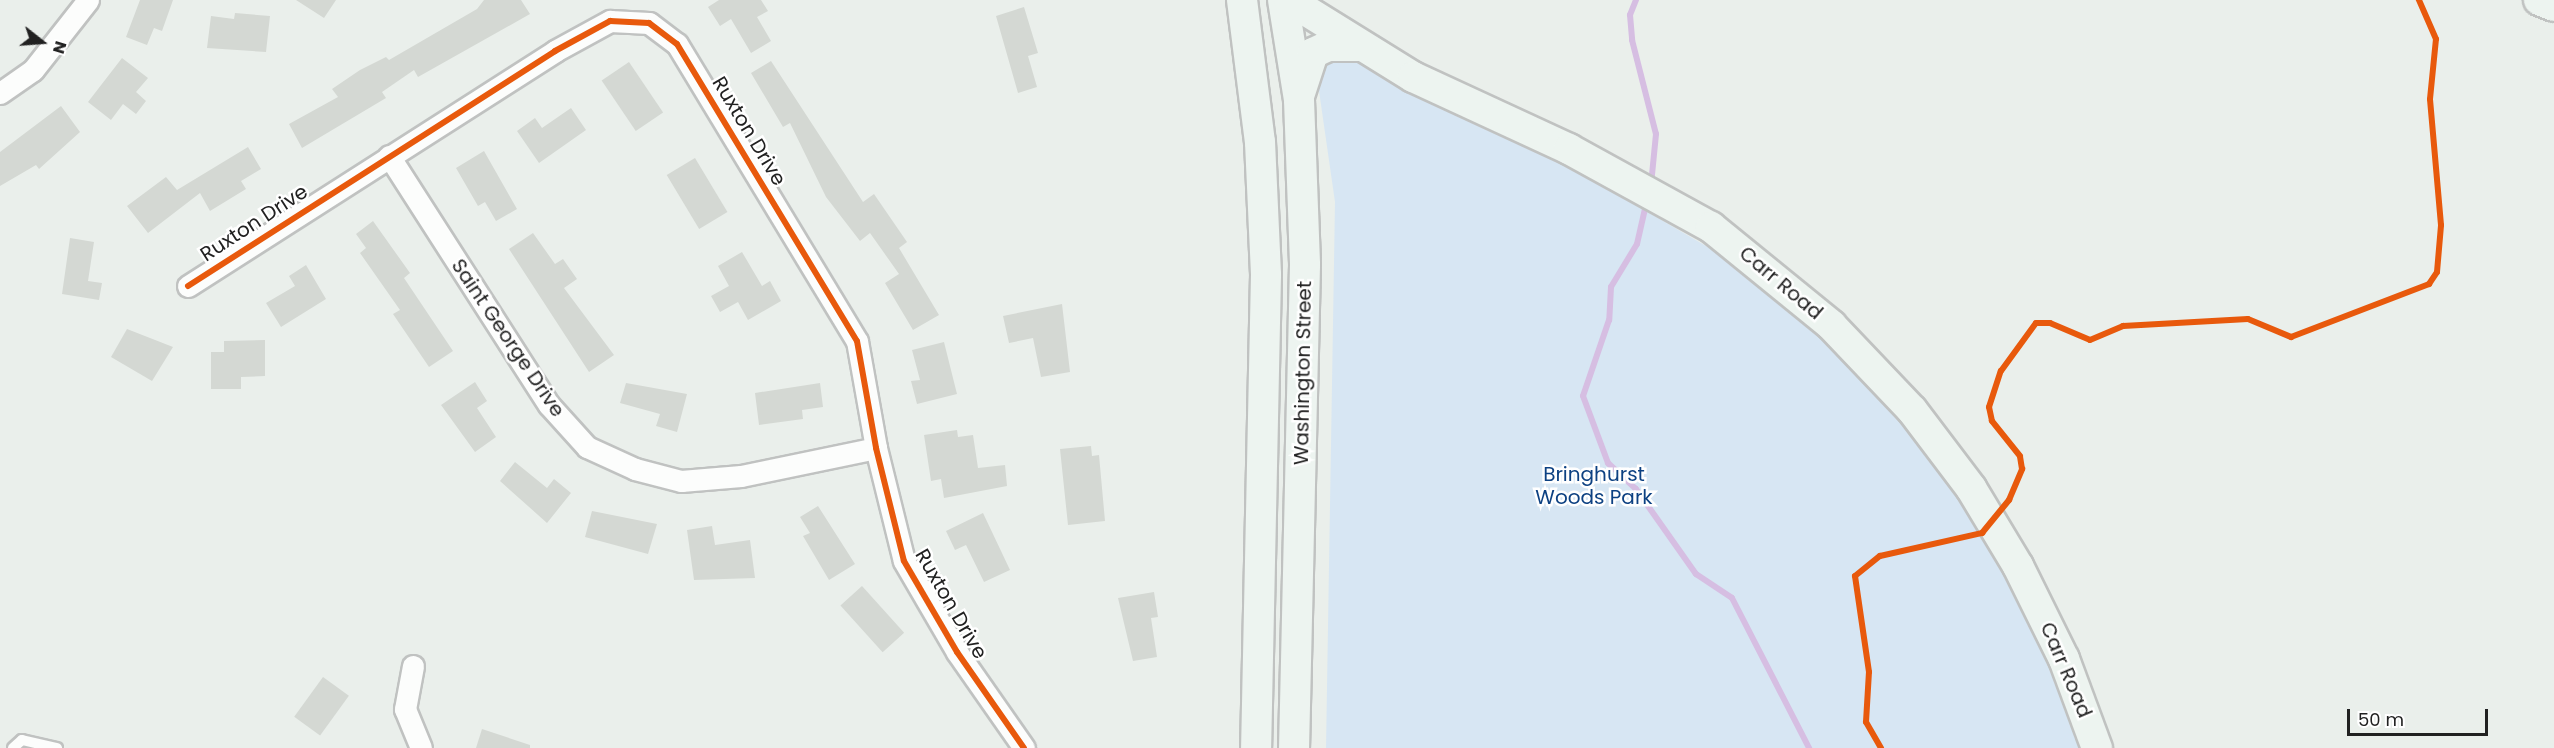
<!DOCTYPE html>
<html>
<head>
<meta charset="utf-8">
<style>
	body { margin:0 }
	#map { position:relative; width:2554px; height:748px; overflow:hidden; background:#eaefeb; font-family:Poppins,sans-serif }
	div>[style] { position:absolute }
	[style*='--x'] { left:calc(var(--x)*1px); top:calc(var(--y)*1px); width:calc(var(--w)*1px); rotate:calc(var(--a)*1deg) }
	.park>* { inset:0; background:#d7e6f3 }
	.stream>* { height:6px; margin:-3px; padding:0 3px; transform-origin:3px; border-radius:3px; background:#d6bee2 }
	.building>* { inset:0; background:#d4d8d3; transform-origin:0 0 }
	.roads { filter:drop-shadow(2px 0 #c0c2c1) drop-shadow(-2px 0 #c0c2c1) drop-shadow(0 2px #c0c2c1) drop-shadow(0 -2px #c0c2c1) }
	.lane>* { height:10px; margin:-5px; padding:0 5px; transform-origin:5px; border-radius:5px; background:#fcfdfc }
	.street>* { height:21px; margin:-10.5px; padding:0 10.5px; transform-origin:10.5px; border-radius:10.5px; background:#fcfdfc }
	.secondary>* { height:30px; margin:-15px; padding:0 15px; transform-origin:15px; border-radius:15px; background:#edf4f0 }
	.cycleway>* { height:6px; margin:-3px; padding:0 3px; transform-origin:3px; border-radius:3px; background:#e8590c }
	span { translate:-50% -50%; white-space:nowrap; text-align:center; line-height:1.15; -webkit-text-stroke:5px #fff; paint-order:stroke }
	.street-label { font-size:20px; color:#212121 }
	.park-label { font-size:20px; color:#0d4182 }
	.north { position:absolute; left:12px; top:12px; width:60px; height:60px; -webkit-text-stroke:4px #fff; paint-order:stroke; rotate:107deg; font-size:16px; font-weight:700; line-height:24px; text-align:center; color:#212121 }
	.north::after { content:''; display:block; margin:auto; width:21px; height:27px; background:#212121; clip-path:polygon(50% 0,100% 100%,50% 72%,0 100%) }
	.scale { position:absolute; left:2347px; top:709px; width:141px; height:27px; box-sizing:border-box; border:3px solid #212121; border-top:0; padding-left:8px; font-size:18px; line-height:21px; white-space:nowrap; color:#212121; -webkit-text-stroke:4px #fff; paint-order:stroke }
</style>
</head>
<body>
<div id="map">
	<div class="park">
		<i style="clip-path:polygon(1329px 57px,1355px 59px,1421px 98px,1543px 154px,1639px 207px,1754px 274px,1828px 336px,1903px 418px,1981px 526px,2054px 669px,2081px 748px,1326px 748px,1335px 202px,1317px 77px)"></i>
	</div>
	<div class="stream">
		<i style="--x:1636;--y:0;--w:16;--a:112"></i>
		<i style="--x:1630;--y:15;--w:25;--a:85"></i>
		<i style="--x:1632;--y:40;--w:97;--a:75.7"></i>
		<i style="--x:1656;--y:134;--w:51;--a:95.6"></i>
		<i style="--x:1647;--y:200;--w:45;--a:102.8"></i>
		<i style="--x:1637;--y:244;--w:50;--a:121.2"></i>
		<i style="--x:1611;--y:287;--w:33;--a:93"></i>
		<i style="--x:1609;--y:320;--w:80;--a:108.9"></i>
		<i style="--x:1583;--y:396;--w:72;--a:69.5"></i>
		<i style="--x:1608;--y:463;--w:38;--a:43"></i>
		<i style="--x:1636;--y:489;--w:104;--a:54.8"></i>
		<i style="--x:1696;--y:574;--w:43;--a:33.7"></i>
		<i style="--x:1732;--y:598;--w:169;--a:62.8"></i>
	</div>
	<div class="building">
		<i style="clip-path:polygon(140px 0,173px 0,162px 31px,154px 28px,147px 45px,126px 37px)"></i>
		<i style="clip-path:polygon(296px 0,336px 0,324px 18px)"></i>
		<i style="clip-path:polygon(484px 0,521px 0,530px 14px,418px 77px,414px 70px,382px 92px,386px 98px,302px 148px,289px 124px,338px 97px,332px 89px,360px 70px,386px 57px,389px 60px,477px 9px)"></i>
		<i style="clip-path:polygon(719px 0,761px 0,768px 11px,757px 17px,771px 41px,751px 53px,731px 19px,720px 26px,708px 7px)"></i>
		<i style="clip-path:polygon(1024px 7px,1038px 53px,1028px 56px,1037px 87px,1018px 93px,996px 16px)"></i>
		<i style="clip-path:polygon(235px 13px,270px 16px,266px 52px,207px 48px,211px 16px,234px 19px)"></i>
		<i style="clip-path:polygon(122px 58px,148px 78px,136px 92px,146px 101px,136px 114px,123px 104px,111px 120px,88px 102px)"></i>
		<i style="clip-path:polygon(771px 61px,863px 202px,874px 194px,907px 242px,899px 248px,939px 315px,913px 330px,885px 283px,899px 274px,870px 233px,860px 241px,826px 197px,790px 123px,783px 127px,751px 73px)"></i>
		<i style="left:629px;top:62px;width:61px;height:33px;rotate:56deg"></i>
		<i style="clip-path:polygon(61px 106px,80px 132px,39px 169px,36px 165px,0 186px,0 152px)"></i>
		<i style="clip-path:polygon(571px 108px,586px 130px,539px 163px,517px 131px,535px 118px,542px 128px)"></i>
		<i style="clip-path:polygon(248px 147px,261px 169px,241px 181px,246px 189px,210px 211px,200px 193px,148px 233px,127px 206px,166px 177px,177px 190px)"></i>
		<i style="clip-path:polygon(484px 151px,517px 209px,496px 221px,485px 202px,478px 206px,456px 168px)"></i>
		<i style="left:695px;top:158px;width:63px;height:33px;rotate:59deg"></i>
		<i style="clip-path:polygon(373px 221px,410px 273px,404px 278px,453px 351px,429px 367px,393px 314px,400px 310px,360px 253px,366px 248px,356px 234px)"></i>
		<i style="clip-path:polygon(533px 233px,555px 264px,563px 259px,577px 279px,564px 288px,614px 355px,589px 372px,509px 249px)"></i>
		<i style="clip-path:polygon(70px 238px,94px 242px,88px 281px,102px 283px,99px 300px,62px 294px)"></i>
		<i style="clip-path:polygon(742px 252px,762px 286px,770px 281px,781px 301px,748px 320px,738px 302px,720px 312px,711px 296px,729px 286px,718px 266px)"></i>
		<i style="clip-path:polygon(306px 265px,326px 299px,281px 327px,266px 303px,295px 286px,289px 276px)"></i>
		<i style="clip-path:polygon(1062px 304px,1070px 372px,1041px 377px,1033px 338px,1009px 343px,1003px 316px)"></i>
		<i style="clip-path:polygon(127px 329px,173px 347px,152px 381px,111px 357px)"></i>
		<i style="clip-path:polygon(265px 340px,265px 376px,241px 377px,241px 389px,211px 389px,211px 352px,224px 352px,224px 341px)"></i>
		<i style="clip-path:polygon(944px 342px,957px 394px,917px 404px,911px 381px,920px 380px,912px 350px)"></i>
		<i style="clip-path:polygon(475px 382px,487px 401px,477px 408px,496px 437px,475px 452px,441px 405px)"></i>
		<i style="clip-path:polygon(626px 383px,687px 394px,677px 432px,656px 426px,660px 414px,620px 403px)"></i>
		<i style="clip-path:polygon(820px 383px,823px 407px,802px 410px,803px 419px,759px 425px,755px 393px)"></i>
		<i style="clip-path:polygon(957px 430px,958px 437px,973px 435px,978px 468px,1005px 465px,1007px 486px,944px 498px,941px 479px,931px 481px,924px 435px)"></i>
		<i style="clip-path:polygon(1091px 446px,1092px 456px,1099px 455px,1105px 521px,1068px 525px,1060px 449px)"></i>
		<i style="clip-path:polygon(515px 462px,547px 488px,554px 479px,571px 493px,547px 523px,500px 481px)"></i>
		<i style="clip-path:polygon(818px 506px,855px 564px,829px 580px,803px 536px,810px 533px,800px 517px)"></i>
		<i style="clip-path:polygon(592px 511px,657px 524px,648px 554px,585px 537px)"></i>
		<i style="clip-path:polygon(983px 513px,1010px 570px,984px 582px,966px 545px,955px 550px,946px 531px)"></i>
		<i style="clip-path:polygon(712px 526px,715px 545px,750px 540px,755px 578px,694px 580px,687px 530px)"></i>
		<i style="left:862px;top:586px;width:63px;height:29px;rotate:48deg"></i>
		<i style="clip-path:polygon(1154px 592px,1158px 617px,1151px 618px,1157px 657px,1133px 661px,1118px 598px)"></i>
		<i style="left:323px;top:677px;width:32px;height:49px;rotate:36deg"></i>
		<i style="clip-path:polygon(482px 729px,530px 745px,530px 748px,476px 748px)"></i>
	</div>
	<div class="roads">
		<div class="lane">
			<i style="--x:13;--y:748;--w:12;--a:-42"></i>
			<i style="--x:22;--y:740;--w:36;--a:13"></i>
		</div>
		<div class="street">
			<i style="--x:0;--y:93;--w:40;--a:-34.9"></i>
			<i style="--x:33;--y:70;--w:89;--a:-51.8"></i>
			<i style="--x:389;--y:156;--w:296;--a:57.3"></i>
			<i style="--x:549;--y:405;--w:57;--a:47.9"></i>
			<i style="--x:587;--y:447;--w:53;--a:24.6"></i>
			<i style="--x:635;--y:469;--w:48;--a:14.6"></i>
			<i style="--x:681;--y:481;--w:60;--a:-4.8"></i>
			<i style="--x:741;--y:476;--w:138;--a:-11.7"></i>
			<i style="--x:188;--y:286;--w:436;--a:-32.6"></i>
			<i style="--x:555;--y:51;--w:63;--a:-28.6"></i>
			<i style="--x:610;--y:21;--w:39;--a:3"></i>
			<i style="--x:649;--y:23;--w:35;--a:37"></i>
			<i style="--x:677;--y:44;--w:347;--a:58.8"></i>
			<i style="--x:857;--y:341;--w:109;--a:79.9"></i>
			<i style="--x:876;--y:448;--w:116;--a:76.1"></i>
			<i style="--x:904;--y:561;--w:105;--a:59.8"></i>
			<i style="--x:957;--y:652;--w:117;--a:55.1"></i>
			<i style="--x:413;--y:666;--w:44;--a:100.5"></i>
			<i style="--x:405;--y:709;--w:42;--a:67.7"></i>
		</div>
		<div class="secondary">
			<i style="--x:1242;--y:0;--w:143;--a:82.8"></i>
			<i style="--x:1260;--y:142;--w:133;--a:87.4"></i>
			<i style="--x:1266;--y:275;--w:473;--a:91.2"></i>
			<i style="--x:1283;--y:0;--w:101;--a:80.9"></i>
			<i style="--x:1299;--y:100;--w:165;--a:87.9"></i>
			<i style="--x:1305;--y:265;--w:483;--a:91.3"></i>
			<i style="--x:1289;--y:0;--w:146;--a:31.8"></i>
			<i style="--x:1413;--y:77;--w:172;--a:24.8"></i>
			<i style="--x:1569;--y:149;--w:162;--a:28.8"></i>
			<i style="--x:1711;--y:227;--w:155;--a:39.2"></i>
			<i style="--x:1831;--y:325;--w:117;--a:46.4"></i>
			<i style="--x:1912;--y:410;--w:98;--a:52.9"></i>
			<i style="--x:1971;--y:488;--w:91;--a:58.9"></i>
			<i style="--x:2018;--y:566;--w:104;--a:63.7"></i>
			<i style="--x:2064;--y:659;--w:95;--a:69.7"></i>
			<i style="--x:2539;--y:0;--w:16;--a:22"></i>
			<i style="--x:1300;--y:93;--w:42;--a:-72"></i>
			<i style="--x:1313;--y:53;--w:17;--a:-25"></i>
			<i style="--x:1328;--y:46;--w:31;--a:0"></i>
		</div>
	</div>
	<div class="cycleway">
		<i style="--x:188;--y:286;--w:436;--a:-32.6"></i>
		<i style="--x:555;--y:51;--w:63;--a:-28.6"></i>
		<i style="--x:610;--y:21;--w:39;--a:3"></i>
		<i style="--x:649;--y:23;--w:35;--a:37"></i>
		<i style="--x:677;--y:44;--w:347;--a:58.8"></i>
		<i style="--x:857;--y:341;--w:109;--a:79.9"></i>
		<i style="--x:876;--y:448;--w:116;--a:76.1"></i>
		<i style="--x:904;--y:561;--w:105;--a:59.8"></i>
		<i style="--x:957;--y:652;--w:117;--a:55.1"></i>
		<i style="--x:1881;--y:748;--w:30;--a:-120"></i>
		<i style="--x:1866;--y:722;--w:50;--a:-86.6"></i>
		<i style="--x:1869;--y:672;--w:97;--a:-98.3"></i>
		<i style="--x:1855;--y:576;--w:32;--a:-39"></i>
		<i style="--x:1880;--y:556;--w:105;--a:-12.7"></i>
		<i style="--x:1982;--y:533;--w:43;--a:-50.7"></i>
		<i style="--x:2009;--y:500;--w:34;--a:-67"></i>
		<i style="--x:2022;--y:469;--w:13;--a:-99"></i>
		<i style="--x:2020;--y:456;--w:45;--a:-128.7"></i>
		<i style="--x:1992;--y:421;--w:14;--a:-102"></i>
		<i style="--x:1989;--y:407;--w:38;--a:-72"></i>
		<i style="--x:2001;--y:371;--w:59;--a:-53.9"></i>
		<i style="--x:2036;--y:323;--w:14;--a:0"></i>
		<i style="--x:2050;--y:323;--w:43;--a:23"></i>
		<i style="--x:2090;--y:340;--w:36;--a:-23"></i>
		<i style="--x:2123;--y:326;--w:125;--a:-3.2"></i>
		<i style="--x:2248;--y:319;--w:47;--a:22.7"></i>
		<i style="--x:2291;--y:337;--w:148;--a:-21"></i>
		<i style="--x:2429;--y:284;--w:14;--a:-56"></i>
		<i style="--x:2437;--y:272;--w:47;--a:-85.1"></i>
		<i style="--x:2441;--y:225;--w:126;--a:-95"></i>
		<i style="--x:2430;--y:99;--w:60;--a:-84.3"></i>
		<i style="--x:2436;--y:39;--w:43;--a:-113.6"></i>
	</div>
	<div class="street-label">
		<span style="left:749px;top:131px;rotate:59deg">Ruxton Drive</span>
		<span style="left:254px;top:223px;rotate:-33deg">Ruxton Drive</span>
		<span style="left:1781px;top:283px;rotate:40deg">Carr Road</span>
		<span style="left:508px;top:338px;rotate:56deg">Saint George Drive</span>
		<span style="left:1303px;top:373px;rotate:-89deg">Washington Street</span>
		<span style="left:951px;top:604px;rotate:60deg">Ruxton Drive</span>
		<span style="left:2066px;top:670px;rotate:67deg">Carr Road</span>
	</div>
	<div class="park-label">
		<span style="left:1594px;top:486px">Bringhurst<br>Woods Park</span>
	</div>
	<div class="north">N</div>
	<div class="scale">50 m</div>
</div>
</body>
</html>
